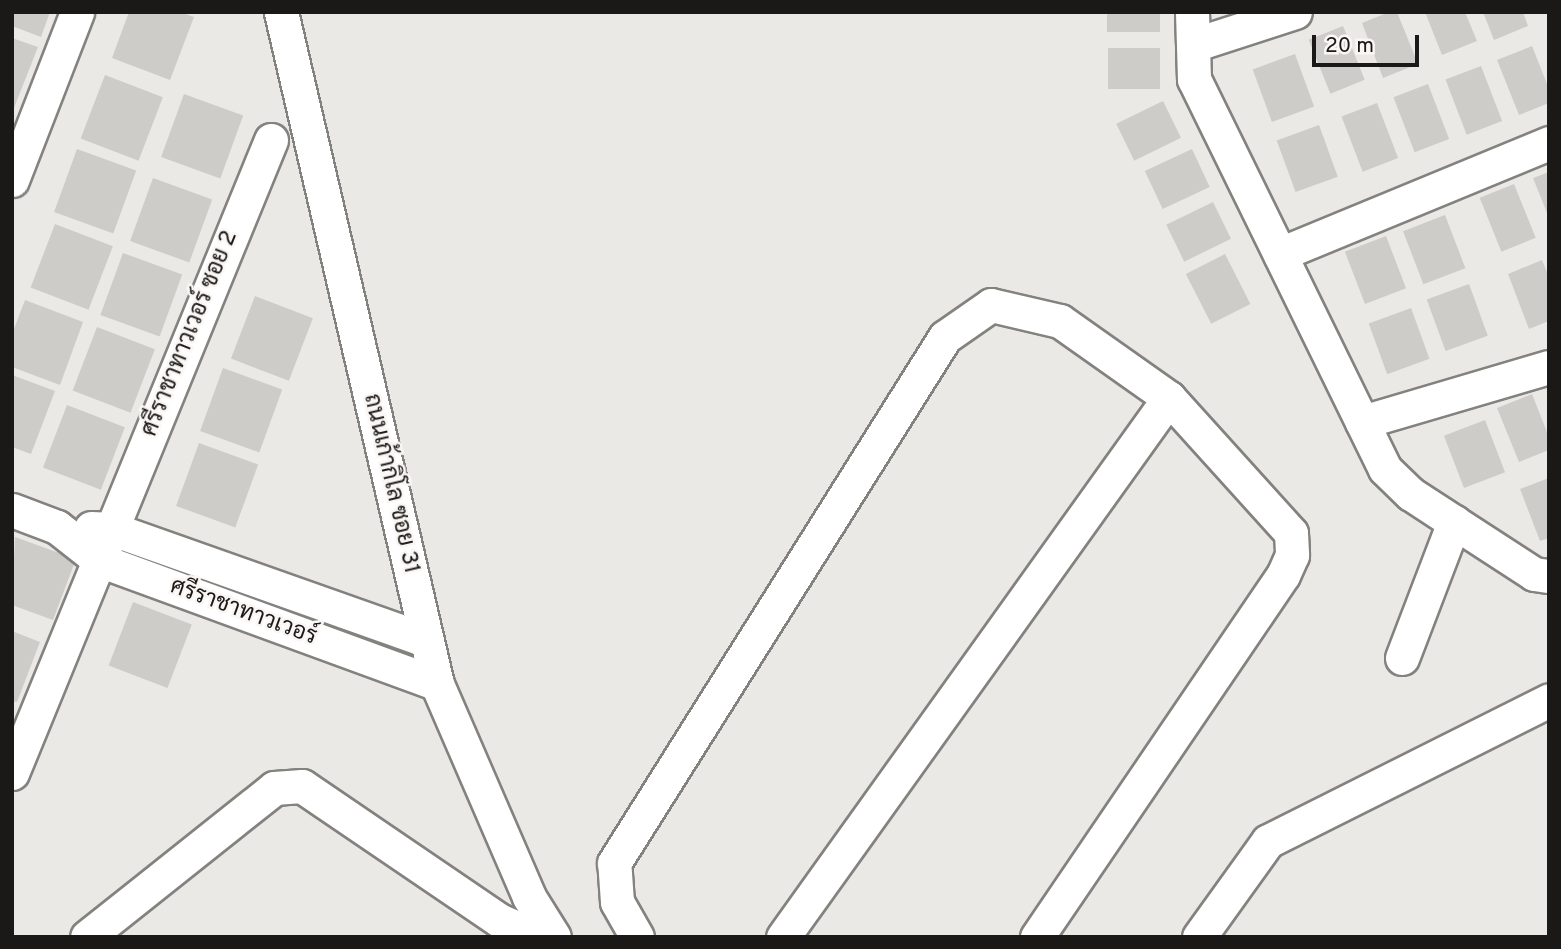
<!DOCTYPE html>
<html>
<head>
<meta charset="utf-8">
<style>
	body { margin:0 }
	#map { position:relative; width:1561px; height:949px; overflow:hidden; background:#ebe9e6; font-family:Overpass,Sarabun,sans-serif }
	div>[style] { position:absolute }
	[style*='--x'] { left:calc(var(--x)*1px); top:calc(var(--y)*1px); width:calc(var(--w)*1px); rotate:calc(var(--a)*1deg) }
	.building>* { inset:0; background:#ceccc8; transform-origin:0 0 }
	.roads { filter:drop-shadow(2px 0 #84827f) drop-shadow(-2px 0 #84827f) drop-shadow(0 2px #84827f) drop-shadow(0 -2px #84827f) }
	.minor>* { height:33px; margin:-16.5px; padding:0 16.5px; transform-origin:16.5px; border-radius:16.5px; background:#fff }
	span { translate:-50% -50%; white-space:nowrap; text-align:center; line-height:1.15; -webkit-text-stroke:5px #f9f6f3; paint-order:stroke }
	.street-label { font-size:23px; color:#1a1918 }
	.frame { position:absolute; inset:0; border:14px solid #1a1918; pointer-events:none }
	.scale { position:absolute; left:1312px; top:35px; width:107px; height:32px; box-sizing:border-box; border:4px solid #1a1918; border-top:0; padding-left:9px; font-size:21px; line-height:24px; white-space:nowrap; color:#1a1918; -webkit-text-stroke:5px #f9f6f3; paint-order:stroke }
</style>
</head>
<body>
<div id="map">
	<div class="building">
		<i style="clip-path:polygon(12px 12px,50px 12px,41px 37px,12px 26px)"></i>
		<i style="clip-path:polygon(129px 12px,180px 12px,194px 17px,170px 80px,112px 58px)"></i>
		<i style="left:1107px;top:12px;width:53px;height:20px"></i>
		<i style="clip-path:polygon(1389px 12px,1397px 12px,1418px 64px,1383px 78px,1362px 23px)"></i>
		<i style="clip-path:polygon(1425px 12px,1465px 12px,1477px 41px,1442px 55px)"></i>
		<i style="clip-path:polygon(1483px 12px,1523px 12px,1528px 26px,1494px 40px)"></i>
		<i style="left:1343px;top:26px;width:58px;height:37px;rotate:68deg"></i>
		<i style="clip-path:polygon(12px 38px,38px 47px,12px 113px)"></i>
		<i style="clip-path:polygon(1532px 46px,1549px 89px,1549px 103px,1519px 115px,1497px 60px)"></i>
		<i style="left:1108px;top:48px;width:52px;height:41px"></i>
		<i style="left:1295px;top:54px;width:56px;height:45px;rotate:70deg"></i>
		<i style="left:1481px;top:66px;width:59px;height:38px;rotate:69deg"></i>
		<i style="left:105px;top:75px;width:62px;height:68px;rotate:21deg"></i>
		<i style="left:1428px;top:84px;width:59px;height:37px;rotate:69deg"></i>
		<i style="left:184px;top:94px;width:63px;height:67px;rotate:20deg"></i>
		<i style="left:1163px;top:101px;width:41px;height:52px;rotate:64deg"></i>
		<i style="left:1377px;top:103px;width:59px;height:38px;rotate:69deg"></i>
		<i style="left:1319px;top:125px;width:55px;height:45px;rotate:70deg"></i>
		<i style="left:77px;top:149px;width:63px;height:67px;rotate:20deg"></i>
		<i style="left:1192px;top:149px;width:42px;height:52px;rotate:65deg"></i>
		<i style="clip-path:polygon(1549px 172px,1549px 218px,1533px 178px)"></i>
		<i style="left:153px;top:178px;width:63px;height:67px;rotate:20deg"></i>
		<i style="left:1514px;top:184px;width:58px;height:37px;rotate:68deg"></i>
		<i style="left:1213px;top:202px;width:41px;height:52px;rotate:64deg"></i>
		<i style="left:1445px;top:215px;width:57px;height:45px;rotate:69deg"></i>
		<i style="left:55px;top:224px;width:62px;height:68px;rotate:21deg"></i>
		<i style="left:1386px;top:236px;width:56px;height:44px;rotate:69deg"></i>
		<i style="left:123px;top:253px;width:63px;height:66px;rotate:20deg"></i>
		<i style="left:1225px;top:254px;width:56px;height:44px;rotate:63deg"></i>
		<i style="clip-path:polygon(1542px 260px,1549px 277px,1549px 321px,1529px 329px,1508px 274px)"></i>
		<i style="left:1469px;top:284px;width:55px;height:45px;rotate:70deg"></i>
		<i style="left:255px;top:296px;width:62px;height:67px;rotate:21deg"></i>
		<i style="clip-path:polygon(25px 300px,83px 322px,60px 385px,12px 367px,12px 334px)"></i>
		<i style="left:1411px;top:308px;width:54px;height:45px;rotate:70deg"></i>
		<i style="left:97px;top:327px;width:62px;height:68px;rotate:21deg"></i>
		<i style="left:223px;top:368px;width:63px;height:67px;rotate:20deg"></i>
		<i style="clip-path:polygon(12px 375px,55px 391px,31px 454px,12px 447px)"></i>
		<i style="clip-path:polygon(1532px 394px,1549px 437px,1549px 450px,1519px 462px,1497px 408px)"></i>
		<i style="left:67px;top:405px;width:62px;height:67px;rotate:21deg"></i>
		<i style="left:1485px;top:420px;width:56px;height:44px;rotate:69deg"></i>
		<i style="left:199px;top:443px;width:63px;height:67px;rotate:20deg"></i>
		<i style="clip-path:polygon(1549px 478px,1549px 538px,1540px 541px,1520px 489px)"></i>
		<i style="clip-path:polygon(15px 537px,76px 559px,53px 620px,12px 605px)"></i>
		<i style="left:133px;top:602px;width:63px;height:68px;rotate:21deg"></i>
		<i style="clip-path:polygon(12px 631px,40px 642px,17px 702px,12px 701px)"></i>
	</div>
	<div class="roads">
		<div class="minor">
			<i style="--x:281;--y:12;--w:690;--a:76.93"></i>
			<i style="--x:437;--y:684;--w:232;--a:66.6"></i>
			<i style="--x:529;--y:897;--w:47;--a:58"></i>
			<i style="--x:1192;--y:12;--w:67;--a:88.3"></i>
			<i style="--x:1194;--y:79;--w:434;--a:63.9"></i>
			<i style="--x:1385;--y:469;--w:36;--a:44"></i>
			<i style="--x:1411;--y:494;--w:51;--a:33.1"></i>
			<i style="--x:1454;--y:522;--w:95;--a:33"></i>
			<i style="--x:1534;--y:574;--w:15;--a:8"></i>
			<i style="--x:1193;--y:45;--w:107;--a:-17.9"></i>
			<i style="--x:12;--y:180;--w:180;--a:-68.8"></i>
			<i style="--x:1280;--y:254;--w:291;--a:-22.4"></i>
			<i style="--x:1362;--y:422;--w:195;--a:-16.4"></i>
			<i style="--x:12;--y:510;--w:48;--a:20.7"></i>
			<i style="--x:57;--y:527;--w:53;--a:38.2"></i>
			<i style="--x:99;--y:560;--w:360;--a:20.1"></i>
			<i style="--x:91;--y:528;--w:21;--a:3"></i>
			<i style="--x:112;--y:529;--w:333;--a:19.5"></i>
			<i style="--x:1402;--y:658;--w:146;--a:-69.1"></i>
			<i style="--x:12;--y:773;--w:684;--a:-67.75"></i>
			<i style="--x:87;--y:937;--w:239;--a:-38.5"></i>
			<i style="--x:274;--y:788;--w:28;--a:-4"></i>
			<i style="--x:302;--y:786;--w:238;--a:34.2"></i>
			<i style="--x:499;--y:920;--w:42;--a:24.1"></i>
			<i style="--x:637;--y:937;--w:40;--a:-119.7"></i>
			<i style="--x:617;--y:902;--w:39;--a:-94"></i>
			<i style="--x:614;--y:863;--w:621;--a:-57.82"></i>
			<i style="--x:945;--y:337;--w:56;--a:-34.8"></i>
			<i style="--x:991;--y:305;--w:71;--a:13.1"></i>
			<i style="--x:1060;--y:321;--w:133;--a:35.2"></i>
			<i style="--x:1169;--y:398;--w:182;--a:47.9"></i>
			<i style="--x:1291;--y:533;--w:22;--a:87"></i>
			<i style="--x:1292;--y:555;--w:22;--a:114"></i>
			<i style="--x:1283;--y:575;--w:438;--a:124.2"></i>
			<i style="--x:783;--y:937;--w:663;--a:-54.39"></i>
			<i style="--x:1199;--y:937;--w:118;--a:-54.3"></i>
			<i style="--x:1268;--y:841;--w:314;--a:-26.6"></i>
		</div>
	</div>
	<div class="street-label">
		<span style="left:191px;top:334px;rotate:-68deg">ศรีราชาทาวเวอร์ ซอย 2</span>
		<span style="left:390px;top:484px;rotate:77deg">ถนนเก้ากิโล ซอย 31</span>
		<span style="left:243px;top:613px;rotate:20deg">ศรีราชาทาวเวอร์</span>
	</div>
	<div class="frame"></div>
	<div class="scale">20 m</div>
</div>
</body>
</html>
